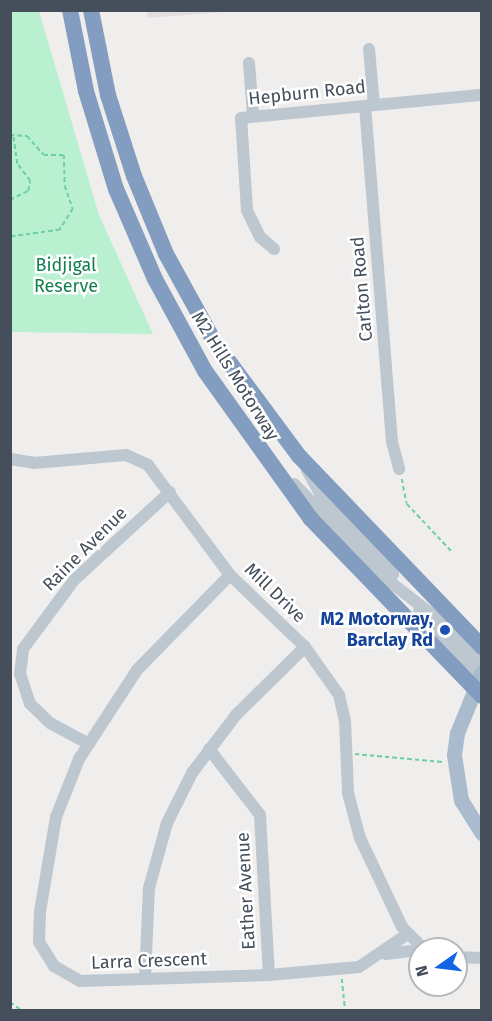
<!DOCTYPE html>
<html>
<head>
<meta charset="utf-8">
<style>
	body { margin:0 }
	#map { position:relative; width:492px; height:1021px; overflow:hidden; background:#f0eded; font-family:"Fira Sans",sans-serif }
	div>[style] { position:absolute }
	[style*='--x'] { left:calc(var(--x)*1px); top:calc(var(--y)*1px); width:calc(var(--w)*1px); rotate:calc(var(--a)*1deg) }
	.education>* { inset:0; background:#e1dedf }
	.green>* { inset:0; background:#b8f0d0 }
	.path>* { height:1.5px; margin-top:-0.75px; transform-origin:0; background:repeating-linear-gradient(90deg,#6fcfa4 0 4.5px,transparent 0 7.5px) }
	.minor>* { height:12px; margin:-6px; padding:0 6px; transform-origin:6px; border-radius:6px; background:#bcc7d0 }
	.major>* { height:15px; margin:-7.5px; padding:0 7.5px; transform-origin:7.5px; border-radius:7.5px; background:#abbbce }
	.highway>* { height:16px; margin:-8px; padding:0 8px; transform-origin:8px; border-radius:8px; background:#829dbf }
	.dots>* { width:16px; height:16px; translate:-50% -50%; box-sizing:border-box; border:3px solid #fff; border-radius:50% }
	span { translate:-50% -50%; white-space:nowrap; text-align:center; line-height:1.15; -webkit-text-stroke:5px #fff; paint-order:stroke }
	.street-label { font-size:18px; color:#444f5b }
	.park-label { font-size:18px; color:#137f4d }
	.transit-label { font-size:18px; color:#164399; font-weight:700 }
	.right { translate:-100% -50%; text-align:right }
	.frame { position:absolute; inset:0; border:12px solid #444f5b; pointer-events:none }
	.north { position:absolute; left:408px; top:937px; width:60px; height:60px; box-sizing:border-box; background:#fff; border:2px solid #b4b9bd; border-radius:50%; rotate:256deg; font-size:16px; font-weight:700; line-height:24px; text-align:center; color:#444f5b }
	.north::after { content:''; display:block; margin:auto; width:21px; height:27px; background:#1165e5; clip-path:polygon(50% 0,100% 100%,50% 72%,0 100%) }
</style>
</head>
<body>
<div id="map">
	<div class="education">
		<i style="clip-path:polygon(147px 11px,147px 10px,236px 11px,148px 18px)"></i>
	</div>
	<div class="green">
		<i style="clip-path:polygon(11px 10px,39px 11px,99px 215px,153px 334px,11px 332px)"></i>
	</div>
	<div class="path">
		<i style="--x:10;--y:135;--w:17;--a:3"></i>
		<i style="--x:27;--y:136;--w:25;--a:48"></i>
		<i style="--x:44;--y:155;--w:20;--a:0"></i>
		<i style="--x:64;--y:155;--w:31;--a:88"></i>
		<i style="--x:65;--y:186;--w:24;--a:71"></i>
		<i style="--x:73;--y:209;--w:25;--a:122"></i>
		<i style="--x:60;--y:230;--w:50;--a:172"></i>
		<i style="--x:10;--y:200;--w:20;--a:-27"></i>
		<i style="--x:28;--y:191;--w:10;--a:-79"></i>
		<i style="--x:30;--y:181;--w:21;--a:-127"></i>
		<i style="--x:17;--y:164;--w:28;--a:-98"></i>
		<i style="--x:402;--y:479;--w:25;--a:79"></i>
		<i style="--x:407;--y:504;--w:66;--a:46.8"></i>
		<i style="--x:355;--y:754;--w:88;--a:5.2"></i>
		<i style="--x:342;--y:979;--w:31;--a:84"></i>
		<i style="--x:10;--y:1002;--w:14;--a:36"></i>
	</div>
	<div class="minor">
		<i style="--x:369;--y:49;--w:56;--a:84.9"></i>
		<i style="--x:249;--y:63;--w:52;--a:85.6"></i>
		<i style="--x:365;--y:106;--w:337;--a:85.4"></i>
		<i style="--x:392;--y:442;--w:28;--a:75"></i>
		<i style="--x:274;--y:249;--w:18;--a:-139"></i>
		<i style="--x:260;--y:237;--w:30;--a:-116"></i>
		<i style="--x:247;--y:210;--w:92;--a:-93.7"></i>
		<i style="--x:241;--y:118;--w:242;--a:-5.5"></i>
		<i style="--x:10;--y:459;--w:24;--a:9"></i>
		<i style="--x:34;--y:463;--w:92;--a:-5"></i>
		<i style="--x:126;--y:455;--w:24;--a:24"></i>
		<i style="--x:148;--y:465;--w:137;--a:53.3"></i>
		<i style="--x:230;--y:575;--w:104;--a:43.8"></i>
		<i style="--x:305;--y:647;--w:59;--a:54.7"></i>
		<i style="--x:339;--y:695;--w:26;--a:77"></i>
		<i style="--x:345;--y:720;--w:73;--a:87.6"></i>
		<i style="--x:348;--y:793;--w:47;--a:75.1"></i>
		<i style="--x:360;--y:838;--w:98;--a:64.7"></i>
		<i style="--x:402;--y:927;--w:31;--a:45"></i>
		<i style="--x:307;--y:470;--w:31;--a:61"></i>
		<i style="--x:322;--y:497;--w:105;--a:47.3"></i>
		<i style="--x:294;--y:484;--w:136;--a:45.6"></i>
		<i style="--x:389;--y:581;--w:57;--a:37.9"></i>
		<i style="--x:434;--y:616;--w:68;--a:45"></i>
		<i style="--x:230;--y:575;--w:133;--a:134.4"></i>
		<i style="--x:137;--y:670;--w:106;--a:123.1"></i>
		<i style="--x:79;--y:759;--w:62;--a:111.6"></i>
		<i style="--x:56;--y:817;--w:96;--a:99.6"></i>
		<i style="--x:40;--y:912;--w:30;--a:92"></i>
		<i style="--x:39;--y:942;--w:28;--a:58"></i>
		<i style="--x:54;--y:966;--w:30;--a:30"></i>
		<i style="--x:80;--y:981;--w:189;--a:-1.8"></i>
		<i style="--x:269;--y:975;--w:90;--a:-5.1"></i>
		<i style="--x:359;--y:967;--w:57;--a:-34.2"></i>
		<i style="--x:419;--y:610;--w:93;--a:47.6"></i>
		<i style="--x:89;--y:744;--w:44;--a:-151.7"></i>
		<i style="--x:50;--y:723;--w:28;--a:-136"></i>
		<i style="--x:30;--y:704;--w:32;--a:-108"></i>
		<i style="--x:20;--y:674;--w:25;--a:-83"></i>
		<i style="--x:23;--y:649;--w:86;--a:-53.5"></i>
		<i style="--x:74;--y:580;--w:130;--a:-42.5"></i>
		<i style="--x:209;--y:749;--w:83;--a:52.3"></i>
		<i style="--x:260;--y:815;--w:160;--a:86.8"></i>
		<i style="--x:386;--y:954;--w:34;--a:-7"></i>
		<i style="--x:456;--y:957;--w:26;--a:2"></i>
		<i style="--x:145;--y:979;--w:91;--a:-87.5"></i>
		<i style="--x:149;--y:888;--w:67;--a:-74.5"></i>
		<i style="--x:167;--y:823;--w:56;--a:-63.4"></i>
		<i style="--x:192;--y:773;--w:73;--a:-52.8"></i>
		<i style="--x:236;--y:715;--w:97;--a:-44.6"></i>
	</div>
	<div class="major">
		<i style="--x:482;--y:672;--w:66;--a:112.3"></i>
		<i style="--x:457;--y:733;--w:22;--a:98"></i>
		<i style="--x:454;--y:755;--w:46;--a:81.2"></i>
		<i style="--x:461;--y:800;--w:39;--a:58"></i>
	</div>
	<div class="highway">
		<i style="--x:70;--y:10;--w:83;--a:78.8"></i>
		<i style="--x:86;--y:91;--w:102;--a:73"></i>
		<i style="--x:116;--y:189;--w:98;--a:66.6"></i>
		<i style="--x:155;--y:279;--w:105;--a:61.5"></i>
		<i style="--x:205;--y:371;--w:182;--a:54.4"></i>
		<i style="--x:311;--y:519;--w:246;--a:46"></i>
		<i style="--x:91;--y:10;--w:87;--a:78.7"></i>
		<i style="--x:108;--y:95;--w:85;--a:72.2"></i>
		<i style="--x:134;--y:176;--w:84;--a:67.7"></i>
		<i style="--x:166;--y:254;--w:102;--a:61.2"></i>
		<i style="--x:215;--y:343;--w:141;--a:53.4"></i>
		<i style="--x:299;--y:456;--w:265;--a:46.2"></i>
	</div>
	<div class="dots">
		<i style="left:445px;top:630px;background:#1a4fb4"></i>
	</div>
	<div class="street-label">
		<span style="left:307px;top:93px;rotate:-6deg">Hepburn Road</span>
		<span style="left:362px;top:289px;rotate:-95deg">Carlton Road</span>
		<span style="left:235px;top:376px;rotate:58deg">M2 Hills Motorway</span>
		<span style="left:85px;top:549px;rotate:-45deg">Raine Avenue</span>
		<span style="left:275px;top:593px;rotate:44deg">Mill Drive</span>
		<span style="left:246px;top:891px;rotate:-93deg">Eather Avenue</span>
		<span style="left:149px;top:961px;rotate:-2deg">Larra Crescent</span>
	</div>
	<div class="park-label">
		<span style="left:66px;top:276px">Bidjigal<br>Reserve</span>
	</div>
	<div class="transit-label">
		<span class="right" style="left:433px;top:630px">M2 Motorway,<br>Barclay Rd</span>
	</div>
	<div class="frame"></div>
	<div class="north">N</div>
</div>
</body>
</html>
